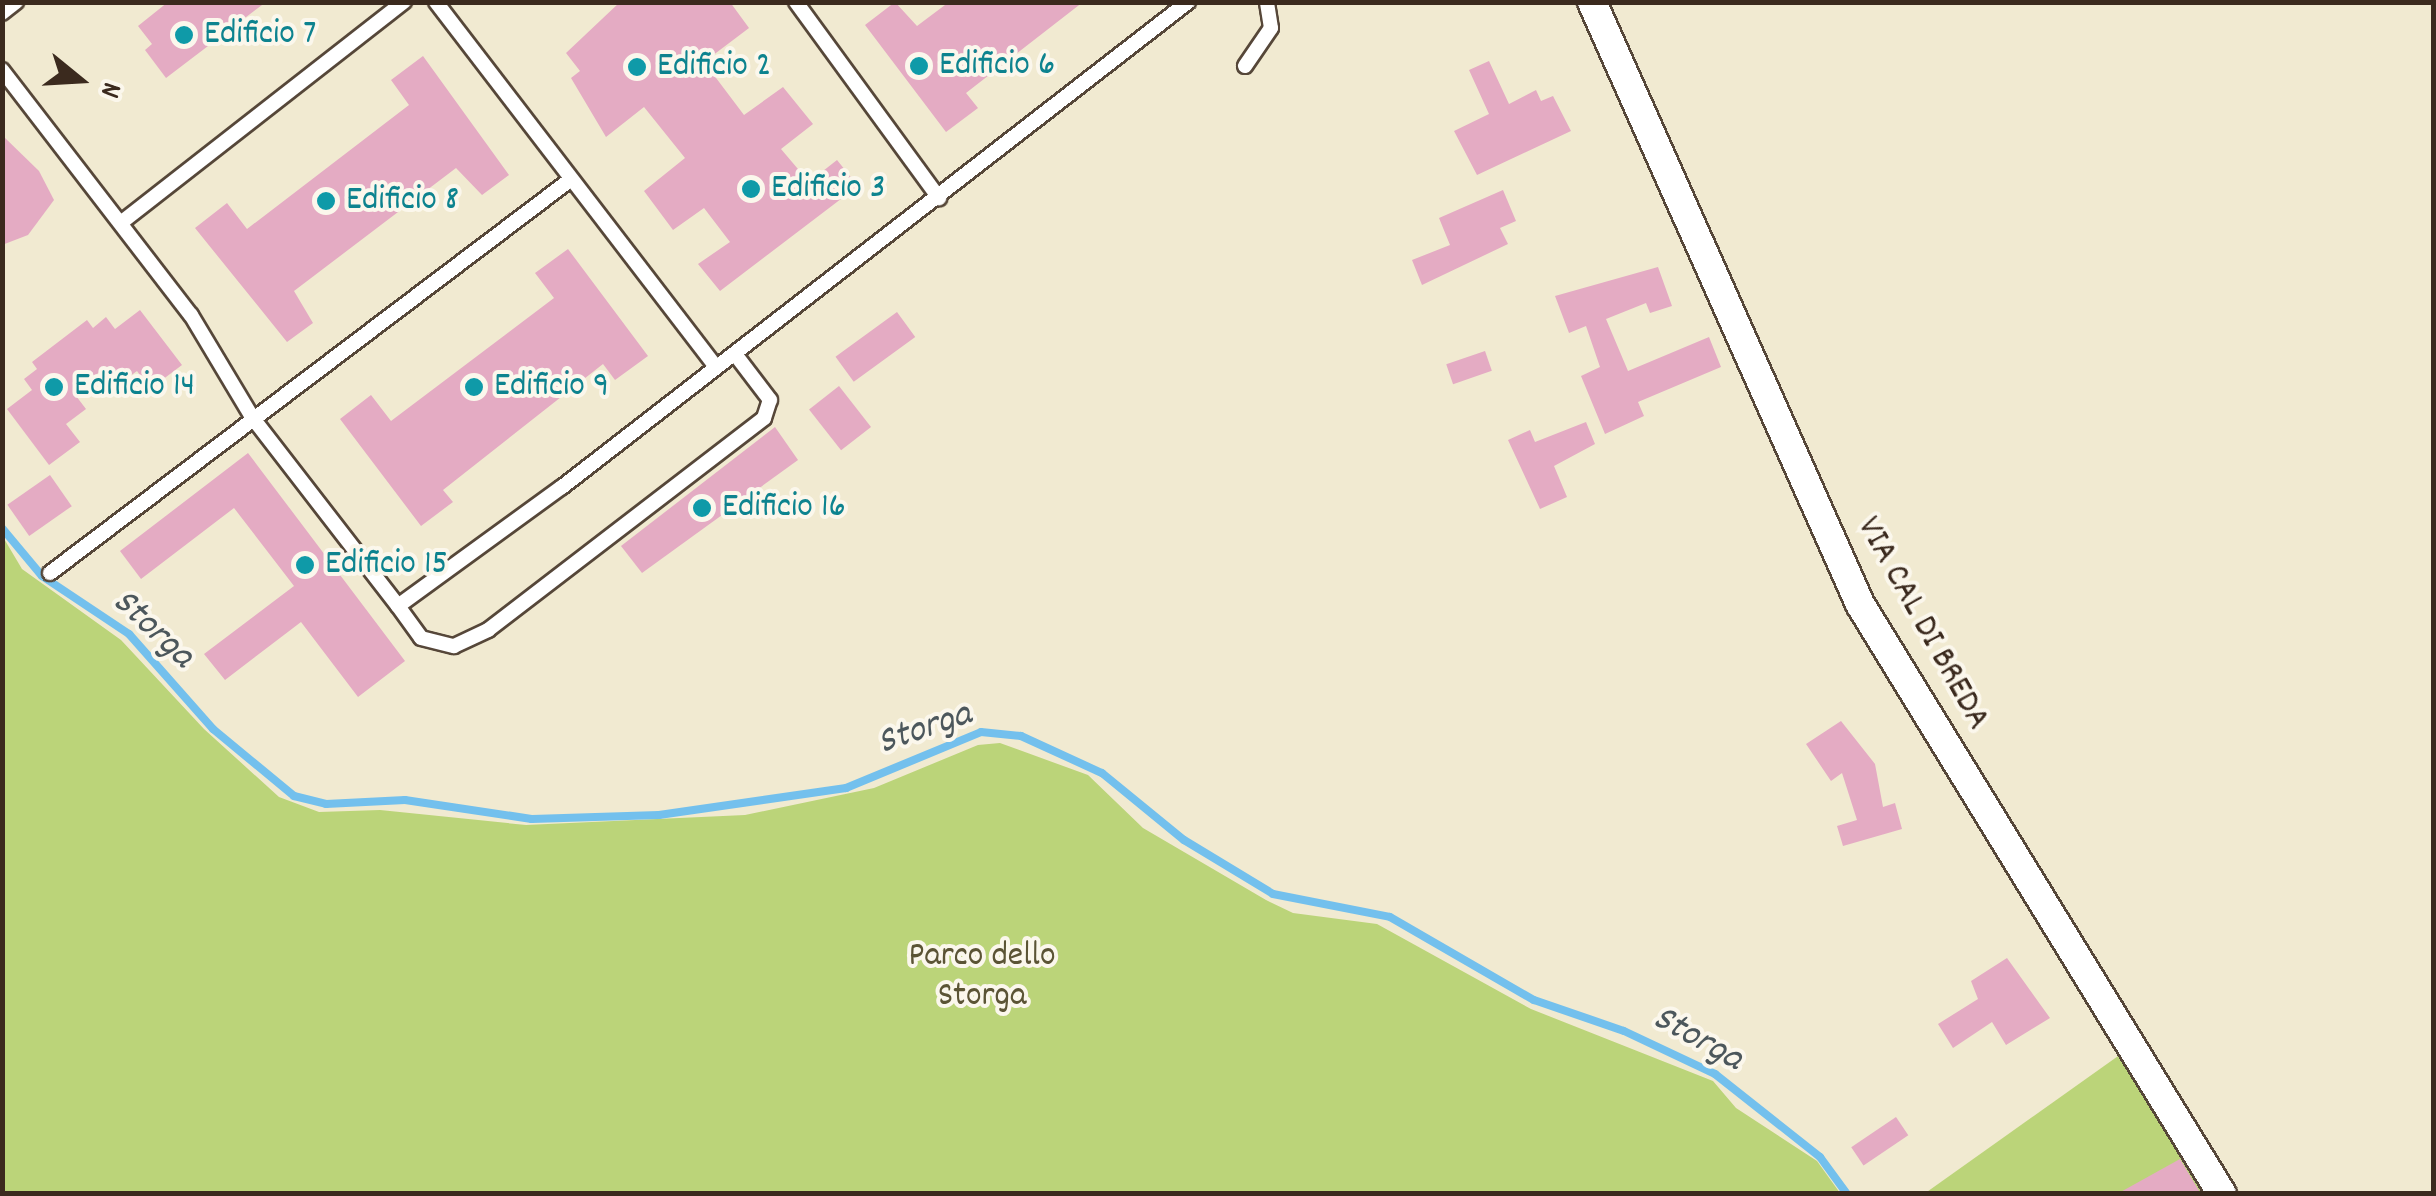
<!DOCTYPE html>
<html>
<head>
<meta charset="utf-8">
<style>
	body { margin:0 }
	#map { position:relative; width:2436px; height:1196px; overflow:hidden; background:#f1ead1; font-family:Dekko,sans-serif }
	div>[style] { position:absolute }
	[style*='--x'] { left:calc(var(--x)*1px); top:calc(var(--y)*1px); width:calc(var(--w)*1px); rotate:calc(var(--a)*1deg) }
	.green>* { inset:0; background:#bbd479 }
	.stream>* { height:8px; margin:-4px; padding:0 4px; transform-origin:4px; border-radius:4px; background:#73c0ed }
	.building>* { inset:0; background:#e4abc3; transform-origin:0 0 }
	.roads { filter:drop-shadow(2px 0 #564739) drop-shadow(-2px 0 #564739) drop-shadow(0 2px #564739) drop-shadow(0 -2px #564739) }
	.lane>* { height:14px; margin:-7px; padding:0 7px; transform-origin:7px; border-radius:7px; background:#fff }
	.street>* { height:28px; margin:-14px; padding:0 14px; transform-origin:14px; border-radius:14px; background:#fff }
	.dots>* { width:28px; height:28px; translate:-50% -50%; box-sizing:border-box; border:5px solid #fbf7ec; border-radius:50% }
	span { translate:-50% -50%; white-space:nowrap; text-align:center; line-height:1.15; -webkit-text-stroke:8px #fbf7ec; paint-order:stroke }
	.culture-label { font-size:35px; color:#0d838f }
	.left { translate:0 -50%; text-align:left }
	.street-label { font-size:35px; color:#3b2a1e }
	.park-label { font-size:35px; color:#5b5435 }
	.water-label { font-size:38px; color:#4c575c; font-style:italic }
	.frame { position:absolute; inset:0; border:5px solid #3b2a1e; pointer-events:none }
	.north { position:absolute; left:30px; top:30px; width:100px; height:100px; -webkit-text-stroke:8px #fbf7ec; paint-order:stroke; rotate:108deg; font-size:28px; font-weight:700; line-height:40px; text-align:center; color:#3b2a1e }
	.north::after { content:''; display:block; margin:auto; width:35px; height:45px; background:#3b2a1e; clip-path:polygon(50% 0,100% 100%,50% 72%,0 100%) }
</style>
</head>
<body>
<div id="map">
	<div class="green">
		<i style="clip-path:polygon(3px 537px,22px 569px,121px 640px,204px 729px,279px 797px,319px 812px,380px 810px,526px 825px,745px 815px,874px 788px,978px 745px,1000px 743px,1088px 775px,1143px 828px,1266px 900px,1293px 913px,1377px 924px,1531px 1009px,1713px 1081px,1736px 1108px,1817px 1161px,1840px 1193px,3px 1193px)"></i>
		<i style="clip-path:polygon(2128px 1049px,2214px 1194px,1924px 1194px)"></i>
	</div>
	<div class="stream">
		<i style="--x:2;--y:528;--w:62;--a:50.2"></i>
		<i style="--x:42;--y:576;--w:105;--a:33.7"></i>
		<i style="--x:129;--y:634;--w:127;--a:48.5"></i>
		<i style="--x:213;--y:729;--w:105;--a:39.6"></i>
		<i style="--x:294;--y:796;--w:33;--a:14"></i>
		<i style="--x:326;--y:804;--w:79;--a:-2.9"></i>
		<i style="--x:405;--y:800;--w:128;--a:8.5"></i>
		<i style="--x:532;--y:819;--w:127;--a:-1.8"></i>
		<i style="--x:659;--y:815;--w:189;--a:-8.2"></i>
		<i style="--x:846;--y:788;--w:146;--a:-22.5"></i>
		<i style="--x:981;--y:732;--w:40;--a:5.7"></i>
		<i style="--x:1021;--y:736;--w:89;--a:24.6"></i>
		<i style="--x:1102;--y:773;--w:106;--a:39.3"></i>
		<i style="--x:1184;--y:840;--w:104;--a:31.2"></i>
		<i style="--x:1273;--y:894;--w:119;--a:11.1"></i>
		<i style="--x:1390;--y:917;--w:166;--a:30"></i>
		<i style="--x:1534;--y:1000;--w:95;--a:19"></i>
		<i style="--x:1624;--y:1031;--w:101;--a:25.3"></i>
		<i style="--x:1715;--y:1074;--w:134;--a:38.3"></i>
		<i style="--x:1820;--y:1157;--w:46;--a:53.9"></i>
	</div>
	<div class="building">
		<i style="clip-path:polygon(168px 2px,266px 2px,166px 78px,145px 50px,152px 44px,138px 26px)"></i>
		<i style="clip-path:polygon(620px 2px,730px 2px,749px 28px,704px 62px,744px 115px,783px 87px,813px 124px,781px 149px,809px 182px,837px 160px,858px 186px,720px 291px,698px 264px,730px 242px,704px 208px,673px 230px,644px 191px,685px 158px,644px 107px,606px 137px,571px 78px,580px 71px,566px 53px)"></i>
		<i style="clip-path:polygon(895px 2px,917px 26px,949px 2px,1083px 2px,966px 93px,978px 108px,946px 132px,865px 25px)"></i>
		<i style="clip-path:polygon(423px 56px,509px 175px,482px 195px,456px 168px,294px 291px,313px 323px,287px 342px,195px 228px,227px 203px,247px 229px,409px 105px,391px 80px)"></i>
		<i style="clip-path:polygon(1489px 61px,1509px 104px,1536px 90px,1541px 101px,1553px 96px,1571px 131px,1477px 175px,1454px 131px,1489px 114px,1469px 70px)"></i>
		<i style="clip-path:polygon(2px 135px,39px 171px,54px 200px,28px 235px,2px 245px)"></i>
		<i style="clip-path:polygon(1503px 190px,1516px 221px,1500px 228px,1508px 244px,1422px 285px,1412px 260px,1450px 245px,1439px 218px)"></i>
		<i style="clip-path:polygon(568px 249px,648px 356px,615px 380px,603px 364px,443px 490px,453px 502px,421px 526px,340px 419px,371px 395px,391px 421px,554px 298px,535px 273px)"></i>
		<i style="clip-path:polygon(1658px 267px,1672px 306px,1650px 313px,1646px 303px,1606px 319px,1628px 371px,1709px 337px,1721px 367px,1638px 402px,1644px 416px,1605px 434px,1581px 376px,1600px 367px,1586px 326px,1569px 333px,1555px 296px)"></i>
		<i style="clip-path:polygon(140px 310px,182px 365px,150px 389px,137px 371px,118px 385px,105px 368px,73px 392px,86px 409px,66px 424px,80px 442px,49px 465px,7px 409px,32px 390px,24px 379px,37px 369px,32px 362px,87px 320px,93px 328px,106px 317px,115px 329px)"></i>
		<i style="left:897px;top:312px;width:31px;height:76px;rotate:54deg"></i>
		<i style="left:1485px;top:351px;width:21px;height:41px;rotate:71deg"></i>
		<i style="left:839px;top:386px;width:52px;height:38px;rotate:52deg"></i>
		<i style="clip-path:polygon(1586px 422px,1595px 444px,1554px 466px,1567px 497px,1540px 509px,1508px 440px,1530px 430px,1535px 442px)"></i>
		<i style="clip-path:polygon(775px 427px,798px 460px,642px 573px,621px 546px)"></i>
		<i style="clip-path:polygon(248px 453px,405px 661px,358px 697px,301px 622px,225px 680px,204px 654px,294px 586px,234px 508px,141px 579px,120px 551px)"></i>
		<i style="left:50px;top:475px;width:38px;height:52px;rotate:55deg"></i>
		<i style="clip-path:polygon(1841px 721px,1875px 764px,1883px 807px,1895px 803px,1902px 829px,1843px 846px,1837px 826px,1857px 820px,1842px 773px,1831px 781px,1806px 744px)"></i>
		<i style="clip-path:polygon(2007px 958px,2050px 1018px,2006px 1045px,1992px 1022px,1953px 1048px,1938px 1024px,1978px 999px,1971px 981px)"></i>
		<i style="left:1896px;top:1117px;width:22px;height:54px;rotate:56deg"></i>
		<i style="clip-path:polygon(2180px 1159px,2201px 1194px,2117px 1194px)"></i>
	</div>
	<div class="roads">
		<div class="lane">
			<i style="--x:436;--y:2;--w:459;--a:52.5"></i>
			<i style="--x:796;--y:2;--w:243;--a:53.9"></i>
			<i style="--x:2;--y:13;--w:18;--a:-38"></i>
			<i style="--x:1245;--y:66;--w:46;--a:-55.6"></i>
			<i style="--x:1271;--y:28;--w:26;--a:-99"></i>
			<i style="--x:2;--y:70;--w:309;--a:52.4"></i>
			<i style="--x:191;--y:315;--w:119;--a:59.1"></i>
			<i style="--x:252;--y:417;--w:239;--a:52.3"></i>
			<i style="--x:398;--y:606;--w:203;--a:-36"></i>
			<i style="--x:562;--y:487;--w:792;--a:-37.77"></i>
			<i style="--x:122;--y:222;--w:358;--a:-38"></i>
			<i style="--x:50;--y:573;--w:652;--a:-37.08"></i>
			<i style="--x:398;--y:606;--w:39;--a:54"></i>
			<i style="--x:421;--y:638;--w:34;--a:14"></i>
			<i style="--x:454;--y:646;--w:38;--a:-25"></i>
			<i style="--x:488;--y:630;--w:348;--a:-37.5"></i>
			<i style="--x:764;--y:418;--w:19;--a:-72"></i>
			<i style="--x:770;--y:400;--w:58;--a:-127.3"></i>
		</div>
		<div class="street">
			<i style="--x:1592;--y:2;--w:659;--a:66"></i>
			<i style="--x:1860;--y:604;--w:692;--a:58.47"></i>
		</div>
	</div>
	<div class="dots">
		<i style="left:184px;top:35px;background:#0f9aa8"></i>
		<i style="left:919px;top:66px;background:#0f9aa8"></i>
		<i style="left:637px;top:67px;background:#0f9aa8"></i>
		<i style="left:751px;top:189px;background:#0f9aa8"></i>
		<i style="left:326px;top:201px;background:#0f9aa8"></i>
		<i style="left:54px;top:387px;background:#0f9aa8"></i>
		<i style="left:474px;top:387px;background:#0f9aa8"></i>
		<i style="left:702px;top:508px;background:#0f9aa8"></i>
		<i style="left:305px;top:565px;background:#0f9aa8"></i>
	</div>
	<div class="culture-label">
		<span class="left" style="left:204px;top:35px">Edificio 7</span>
		<span class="left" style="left:939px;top:66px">Edificio 6</span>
		<span class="left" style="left:657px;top:67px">Edificio 2</span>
		<span class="left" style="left:771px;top:189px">Edificio 3</span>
		<span class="left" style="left:346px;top:201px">Edificio 8</span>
		<span class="left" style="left:74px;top:387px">Edificio 14</span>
		<span class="left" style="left:494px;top:387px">Edificio 9</span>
		<span class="left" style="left:722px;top:508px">Edificio 16</span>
		<span class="left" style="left:325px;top:565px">Edificio 15</span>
	</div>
	<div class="street-label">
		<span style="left:1922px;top:624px;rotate:61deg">VIA CAL DI BREDA</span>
	</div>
	<div class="park-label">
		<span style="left:982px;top:977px">Parco dello<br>Storga</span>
	</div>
	<div class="water-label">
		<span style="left:152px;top:630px;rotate:43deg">Storga</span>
		<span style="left:925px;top:730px;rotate:-19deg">Storga</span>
		<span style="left:1697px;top:1040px;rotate:29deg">Storga</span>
	</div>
	<div class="frame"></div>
	<div class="north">N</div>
</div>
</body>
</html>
